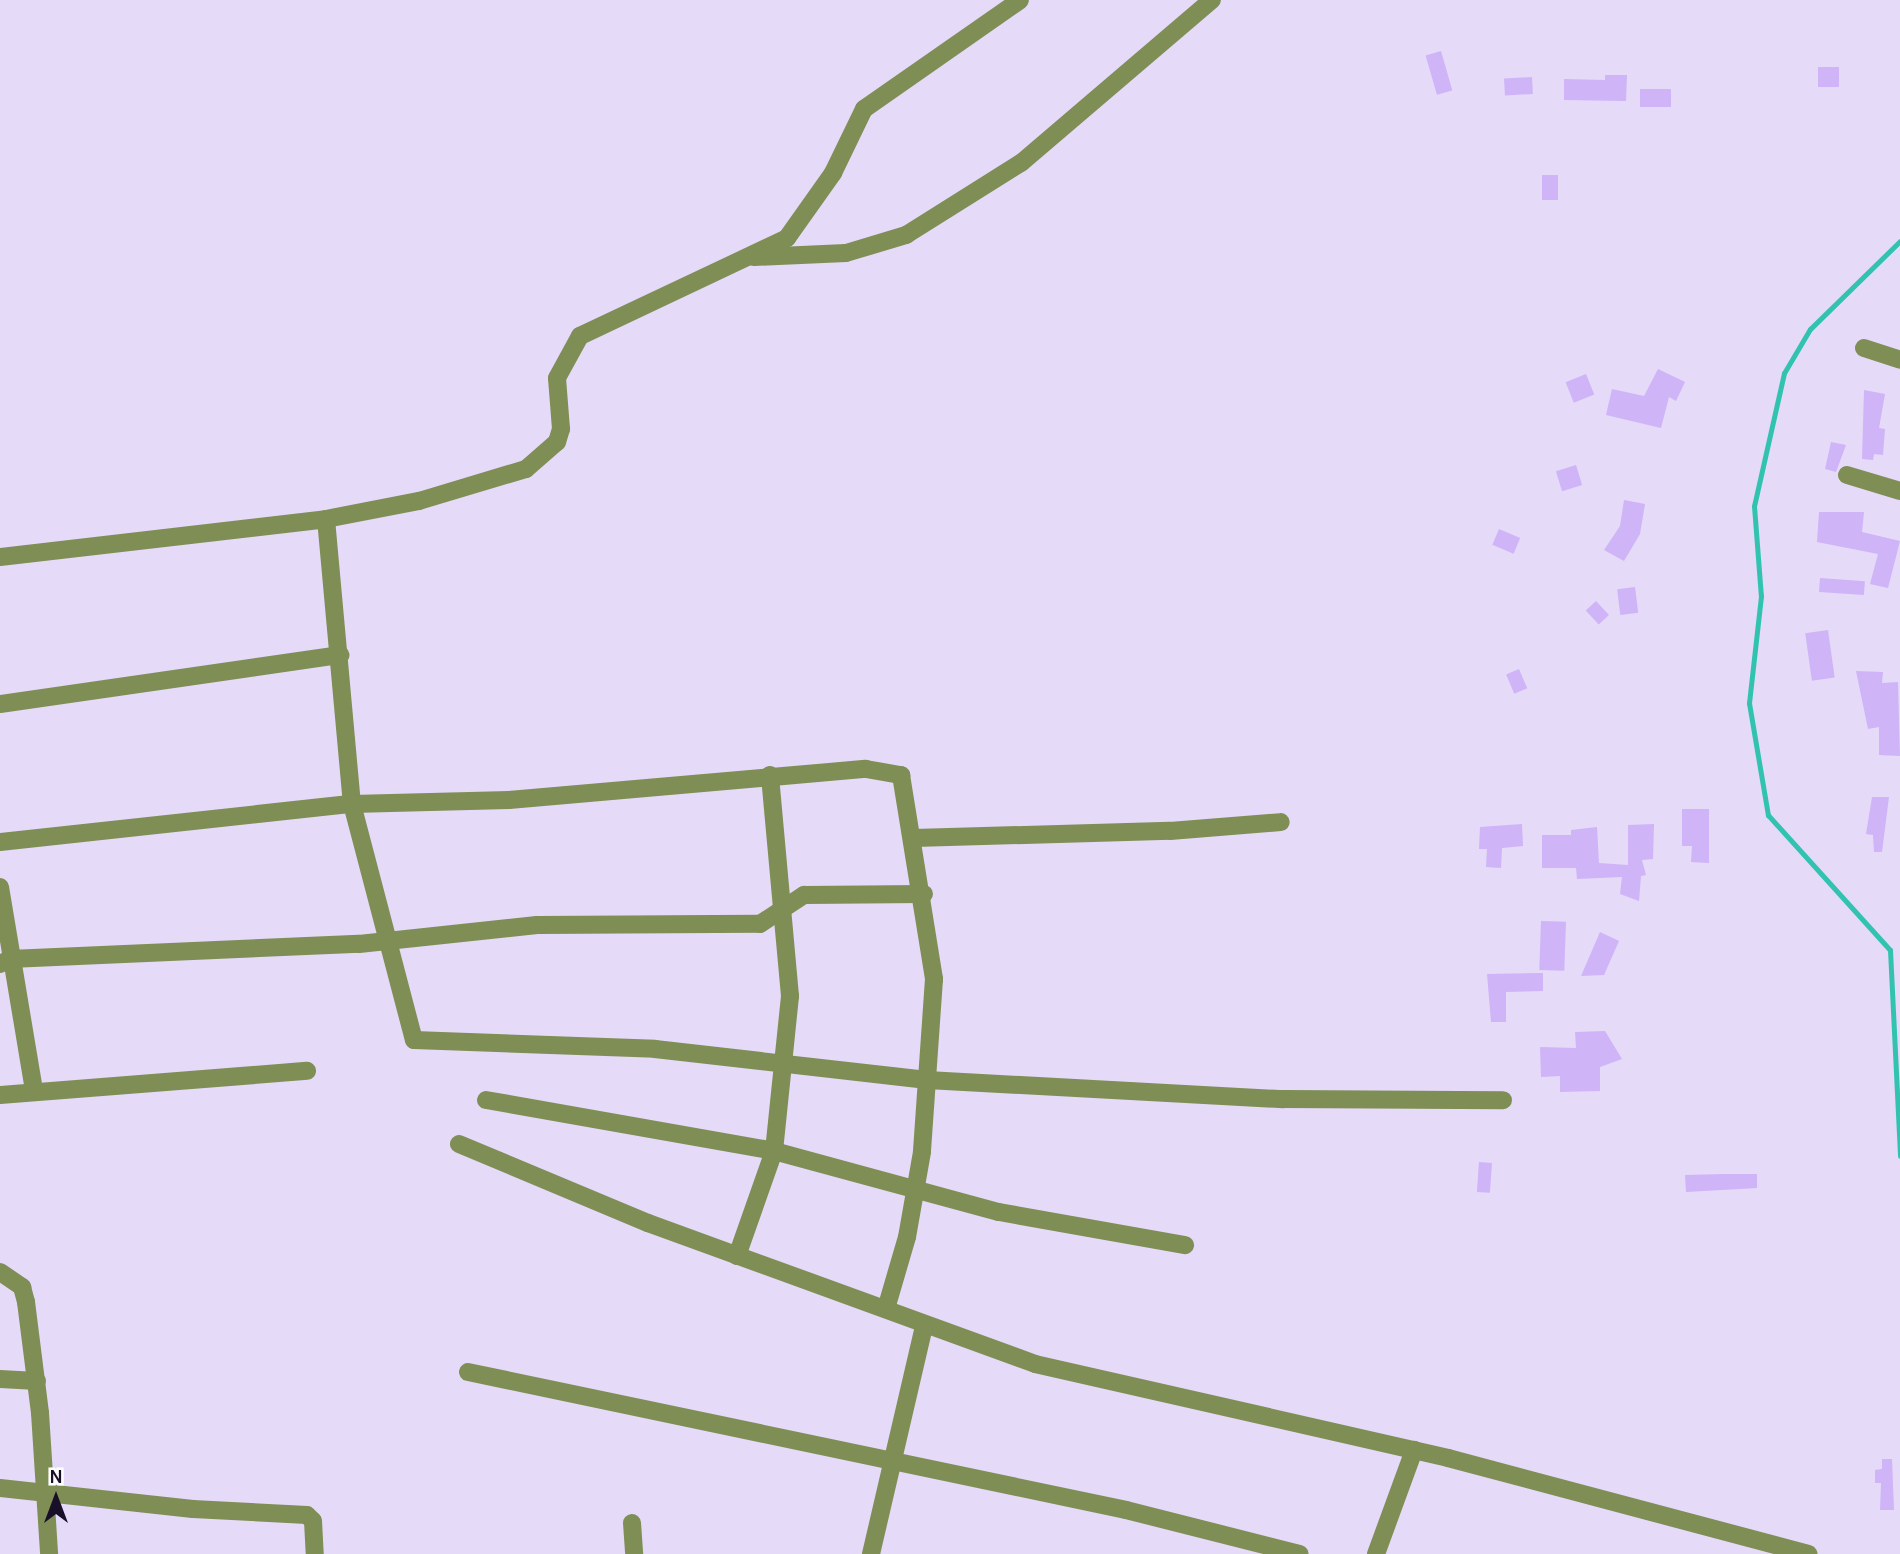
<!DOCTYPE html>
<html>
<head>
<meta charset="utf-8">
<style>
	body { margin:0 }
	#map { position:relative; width:1900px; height:1554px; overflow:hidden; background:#e5daf8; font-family:Karla,sans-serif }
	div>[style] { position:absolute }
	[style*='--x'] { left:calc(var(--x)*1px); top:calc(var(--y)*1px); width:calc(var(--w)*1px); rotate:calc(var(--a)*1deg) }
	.stream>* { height:5px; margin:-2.5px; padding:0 2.5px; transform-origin:2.5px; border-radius:2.5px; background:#32c3b0 }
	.building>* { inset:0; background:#cfb4f8; transform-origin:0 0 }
	.street>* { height:18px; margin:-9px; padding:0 9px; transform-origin:9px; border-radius:9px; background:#7e8e55 }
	span { translate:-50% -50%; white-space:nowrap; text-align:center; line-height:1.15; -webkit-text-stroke:6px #fff; paint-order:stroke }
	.north { position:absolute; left:21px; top:1463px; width:70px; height:70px; -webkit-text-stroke:5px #fff; paint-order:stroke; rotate:0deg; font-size:19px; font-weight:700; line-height:28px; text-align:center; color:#1a0f29 }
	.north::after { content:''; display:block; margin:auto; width:24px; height:32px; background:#1a0f29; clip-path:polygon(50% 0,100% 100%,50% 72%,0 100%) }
</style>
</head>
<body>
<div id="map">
	<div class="stream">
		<i style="--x:1900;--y:241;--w:126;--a:135.6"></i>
		<i style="--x:1810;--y:329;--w:51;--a:120.6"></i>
		<i style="--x:1784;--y:373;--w:136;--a:102.7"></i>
		<i style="--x:1754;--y:506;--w:90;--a:85.6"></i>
		<i style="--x:1761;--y:596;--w:108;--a:96.4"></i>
		<i style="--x:1749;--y:703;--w:114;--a:80.4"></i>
		<i style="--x:1768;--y:815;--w:182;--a:47.9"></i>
		<i style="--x:1890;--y:950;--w:206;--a:87.2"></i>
	</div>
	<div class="building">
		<i style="left:1441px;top:51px;width:41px;height:16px;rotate:74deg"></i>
		<i style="left:1818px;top:67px;width:21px;height:20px"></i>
		<i style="clip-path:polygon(1605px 75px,1627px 75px,1626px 101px,1564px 100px,1564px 79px,1605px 80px)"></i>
		<i style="left:1532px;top:77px;width:17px;height:28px;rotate:87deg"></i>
		<i style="left:1640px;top:89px;width:31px;height:18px"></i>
		<i style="left:1542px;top:175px;width:16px;height:25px"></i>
		<i style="clip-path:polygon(1658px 369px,1685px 382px,1676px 401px,1669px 397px,1661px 428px,1606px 415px,1612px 389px,1644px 396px)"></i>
		<i style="left:1586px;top:374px;width:22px;height:22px;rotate:68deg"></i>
		<i style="clip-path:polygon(1864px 390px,1885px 394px,1879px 428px,1885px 429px,1883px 455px,1874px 454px,1873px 460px,1862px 459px)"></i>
		<i style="clip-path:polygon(1831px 442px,1846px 445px,1836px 472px,1825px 469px)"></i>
		<i style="left:1576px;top:465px;width:21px;height:21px;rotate:73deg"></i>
		<i style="clip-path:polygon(1624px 500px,1645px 504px,1640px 534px,1624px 561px,1604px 550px,1620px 526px)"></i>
		<i style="clip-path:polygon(1819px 512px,1864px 512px,1862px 532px,1900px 541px,1888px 588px,1870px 584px,1878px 554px,1817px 542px)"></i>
		<i style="left:1499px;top:529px;width:23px;height:17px;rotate:23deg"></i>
		<i style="left:1820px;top:578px;width:45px;height:14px;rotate:4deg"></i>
		<i style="left:1635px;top:587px;width:26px;height:18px;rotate:83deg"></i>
		<i style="left:1596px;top:601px;width:19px;height:14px;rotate:47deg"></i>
		<i style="left:1828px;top:630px;width:48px;height:23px;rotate:82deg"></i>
		<i style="left:1519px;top:669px;width:21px;height:14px;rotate:67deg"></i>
		<i style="clip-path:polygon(1856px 671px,1883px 672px,1882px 683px,1898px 682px,1900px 756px,1879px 755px,1879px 727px,1868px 729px)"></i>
		<i style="clip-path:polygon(1872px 797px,1889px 797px,1882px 852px,1874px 852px,1873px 835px,1866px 834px)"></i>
		<i style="clip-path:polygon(1682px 809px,1709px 809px,1709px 863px,1691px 862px,1692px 846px,1682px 846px)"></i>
		<i style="clip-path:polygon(1522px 824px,1523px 846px,1502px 848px,1501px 868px,1486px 867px,1487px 849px,1479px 849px,1480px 827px)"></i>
		<i style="clip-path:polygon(1654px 824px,1653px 859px,1642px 860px,1646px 875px,1641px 876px,1639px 901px,1620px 894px,1622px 877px,1577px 879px,1576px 868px,1542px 868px,1542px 835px,1571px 835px,1571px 830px,1597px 827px,1599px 863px,1628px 865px,1628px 825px)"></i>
		<i style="left:1541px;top:921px;width:25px;height:49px;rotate:2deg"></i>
		<i style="clip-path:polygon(1600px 932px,1619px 941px,1604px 975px,1581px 976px)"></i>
		<i style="clip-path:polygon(1543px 973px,1543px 991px,1506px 992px,1506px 1022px,1491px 1022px,1487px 974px)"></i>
		<i style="clip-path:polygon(1605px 1031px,1622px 1059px,1600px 1067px,1600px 1091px,1560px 1092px,1560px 1076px,1541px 1077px,1540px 1047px,1576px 1048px,1575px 1032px)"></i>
		<i style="left:1479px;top:1162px;width:13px;height:30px;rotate:4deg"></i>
		<i style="clip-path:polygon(1725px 1174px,1757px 1174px,1757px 1188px,1686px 1192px,1685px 1175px)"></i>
		<i style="clip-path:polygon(1882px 1459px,1892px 1459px,1894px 1510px,1880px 1510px,1881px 1483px,1875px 1483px,1875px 1470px,1882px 1469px)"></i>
	</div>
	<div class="street">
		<i style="--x:754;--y:257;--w:92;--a:-2.5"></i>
		<i style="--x:846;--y:253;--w:63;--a:-16.7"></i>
		<i style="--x:906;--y:235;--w:136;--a:-32.1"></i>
		<i style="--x:1021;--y:163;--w:251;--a:-40.5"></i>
		<i style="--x:1864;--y:348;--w:38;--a:18"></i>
		<i style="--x:1847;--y:475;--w:55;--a:16.8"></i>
		<i style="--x:326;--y:519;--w:286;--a:84.8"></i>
		<i style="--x:352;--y:804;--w:244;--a:75.3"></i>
		<i style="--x:414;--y:1040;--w:241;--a:2.1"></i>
		<i style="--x:655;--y:1049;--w:274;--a:6.5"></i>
		<i style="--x:927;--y:1080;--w:357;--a:3.1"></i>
		<i style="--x:1283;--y:1099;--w:220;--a:0.3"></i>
		<i style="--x:0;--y:557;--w:328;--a:-6.6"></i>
		<i style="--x:326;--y:519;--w:95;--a:-11"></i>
		<i style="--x:419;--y:501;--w:112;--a:-16.7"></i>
		<i style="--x:526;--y:469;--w:41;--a:-41.1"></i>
		<i style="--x:557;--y:442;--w:14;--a:-73"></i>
		<i style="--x:561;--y:429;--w:51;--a:-94.5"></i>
		<i style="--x:557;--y:378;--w:48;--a:-61.3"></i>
		<i style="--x:580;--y:336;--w:229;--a:-25.3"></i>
		<i style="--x:787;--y:238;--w:80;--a:-54.7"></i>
		<i style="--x:833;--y:173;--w:71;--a:-64.2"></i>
		<i style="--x:864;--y:109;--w:190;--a:-34.9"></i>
		<i style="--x:0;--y:704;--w:344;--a:-8.2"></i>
		<i style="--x:914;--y:838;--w:256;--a:-1.6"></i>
		<i style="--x:1170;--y:831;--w:111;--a:-4.6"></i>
		<i style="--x:0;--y:842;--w:354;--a:-6.2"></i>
		<i style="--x:352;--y:804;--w:157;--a:-1.5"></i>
		<i style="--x:509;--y:800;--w:358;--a:-5"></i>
		<i style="--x:866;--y:769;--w:36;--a:10"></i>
		<i style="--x:901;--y:775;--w:207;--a:80.8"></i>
		<i style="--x:934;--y:979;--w:173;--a:94"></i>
		<i style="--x:922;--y:1152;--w:86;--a:100"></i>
		<i style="--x:907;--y:1237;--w:75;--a:106.3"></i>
		<i style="--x:0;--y:887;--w:207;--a:80.5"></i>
		<i style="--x:0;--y:964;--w:11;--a:-27"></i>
		<i style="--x:10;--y:959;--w:349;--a:-2.5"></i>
		<i style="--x:359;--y:944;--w:179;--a:-6.1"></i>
		<i style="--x:537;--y:925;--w:223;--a:-0.3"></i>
		<i style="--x:760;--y:924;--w:53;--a:-33.4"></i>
		<i style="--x:804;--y:895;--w:120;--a:-0.5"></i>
		<i style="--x:0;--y:1095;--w:308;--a:-4.5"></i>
		<i style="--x:486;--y:1100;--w:292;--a:10"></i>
		<i style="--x:774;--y:1151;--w:233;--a:15.2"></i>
		<i style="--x:999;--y:1212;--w:189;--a:10.1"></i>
		<i style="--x:459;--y:1144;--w:205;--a:22.7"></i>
		<i style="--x:648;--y:1223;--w:412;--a:20"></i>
		<i style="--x:1035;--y:1364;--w:424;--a:12.8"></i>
		<i style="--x:1448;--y:1458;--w:373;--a:14.9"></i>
		<i style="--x:737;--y:1256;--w:111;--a:-70.6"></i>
		<i style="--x:774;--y:1151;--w:156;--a:-84.1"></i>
		<i style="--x:790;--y:996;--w:222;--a:-95.2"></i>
		<i style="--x:0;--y:1272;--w:27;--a:34"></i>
		<i style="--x:22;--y:1287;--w:16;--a:75"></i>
		<i style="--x:26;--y:1302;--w:112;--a:82.8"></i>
		<i style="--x:40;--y:1413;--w:141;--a:86.3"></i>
		<i style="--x:468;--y:1372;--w:672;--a:11.84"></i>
		<i style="--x:1126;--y:1510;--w:179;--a:14.2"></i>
		<i style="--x:0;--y:1379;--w:37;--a:3"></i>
		<i style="--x:0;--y:1488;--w:194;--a:6.2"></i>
		<i style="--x:193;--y:1509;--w:114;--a:3"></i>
		<i style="--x:307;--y:1515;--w:8;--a:45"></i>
		<i style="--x:313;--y:1521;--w:33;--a:87"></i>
		<i style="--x:632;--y:1523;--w:31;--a:86"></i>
		<i style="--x:871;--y:1554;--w:234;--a:-76.9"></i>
		<i style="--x:1376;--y:1554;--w:111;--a:-69.9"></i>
	</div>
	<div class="north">N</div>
</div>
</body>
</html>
